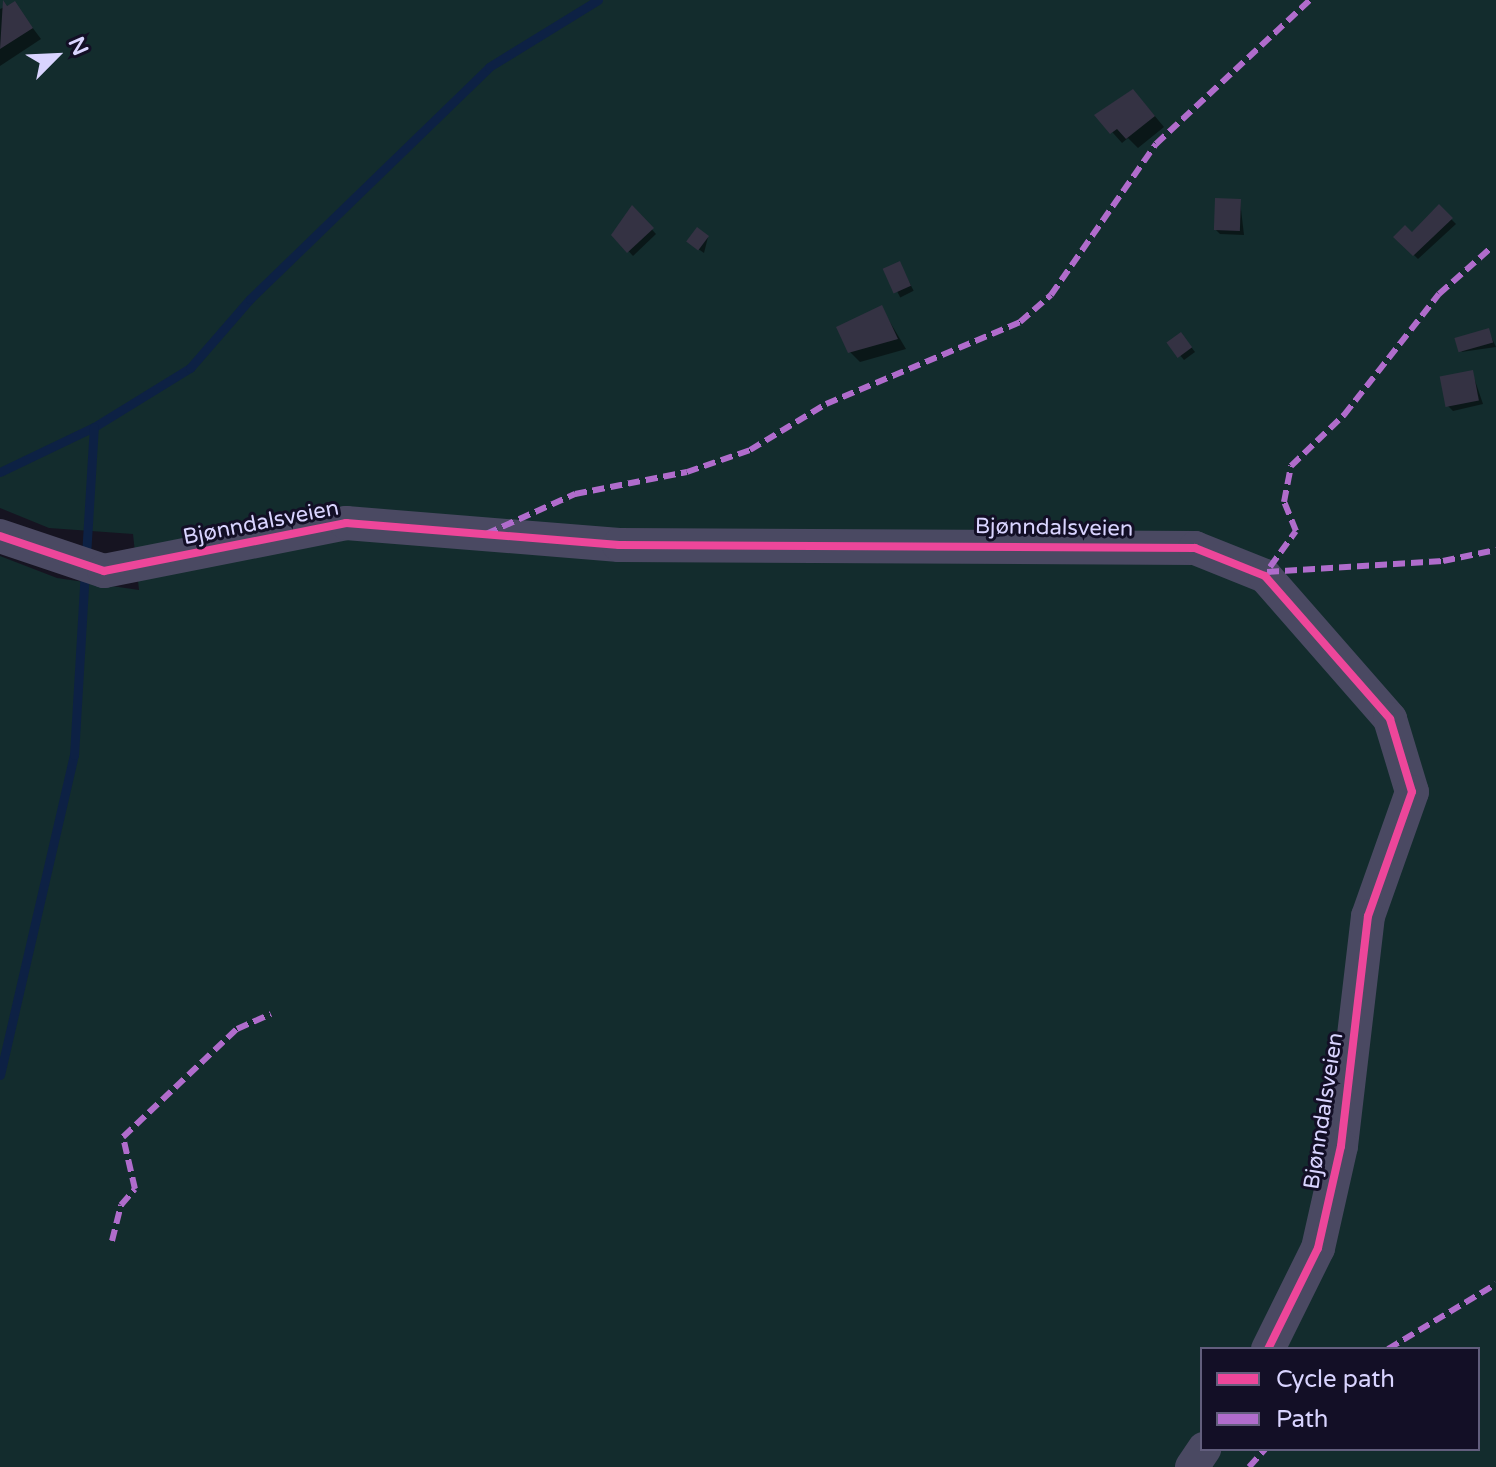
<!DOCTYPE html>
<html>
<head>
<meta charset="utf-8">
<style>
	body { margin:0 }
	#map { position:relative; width:1496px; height:1467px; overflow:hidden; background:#161421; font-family:"Varela Round",sans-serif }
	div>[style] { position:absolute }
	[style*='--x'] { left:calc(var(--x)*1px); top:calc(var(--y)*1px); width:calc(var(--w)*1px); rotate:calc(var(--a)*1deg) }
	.green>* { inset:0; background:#132c2d }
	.shadow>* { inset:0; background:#0007; transform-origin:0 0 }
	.stream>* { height:9px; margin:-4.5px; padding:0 4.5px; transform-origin:4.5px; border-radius:4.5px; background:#0d2144 }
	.building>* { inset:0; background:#343243; transform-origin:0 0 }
	.street>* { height:34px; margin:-17px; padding:0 17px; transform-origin:17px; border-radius:17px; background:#4a4962 }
	.quiet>* { height:6px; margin-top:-3px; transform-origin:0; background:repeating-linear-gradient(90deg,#b06ccc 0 12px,transparent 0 18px) }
	.cycleway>* { height:8px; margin:-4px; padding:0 4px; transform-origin:4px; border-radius:4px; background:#ed469a }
	span { translate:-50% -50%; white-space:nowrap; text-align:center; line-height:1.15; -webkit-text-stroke:6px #130f26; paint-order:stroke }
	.street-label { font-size:22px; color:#d9d4ff }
	.legend { position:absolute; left:1200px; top:1347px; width:280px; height:104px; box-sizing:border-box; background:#130f26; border:2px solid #625e7d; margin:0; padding:10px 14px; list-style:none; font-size:24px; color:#d9d4ff }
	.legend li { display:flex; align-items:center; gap:16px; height:40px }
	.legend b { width:40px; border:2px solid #625e7d }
	.north { position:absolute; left:16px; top:16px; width:80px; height:80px; -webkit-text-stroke:6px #130f26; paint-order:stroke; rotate:66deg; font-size:22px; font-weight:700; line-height:32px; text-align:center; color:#d9d4ff }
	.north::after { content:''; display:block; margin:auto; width:28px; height:36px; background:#d9d4ff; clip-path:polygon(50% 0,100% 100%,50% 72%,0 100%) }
</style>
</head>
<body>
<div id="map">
	<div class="green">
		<i style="clip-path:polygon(evenodd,0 0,1496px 0,1496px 1467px,0 1467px,0 556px,57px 578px,139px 590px,133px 534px,49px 528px,0 508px,0 0,1202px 1349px,1478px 1349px,1478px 1449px,1202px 1449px,1202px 1349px)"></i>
	</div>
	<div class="shadow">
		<i style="clip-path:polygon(14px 3px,41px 39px,0 66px,0 9px)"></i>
		<i style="clip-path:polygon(1143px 102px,1164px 127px,1138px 148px,1128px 138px,1122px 143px,1097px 115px)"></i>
		<i style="clip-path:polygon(1240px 201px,1244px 235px,1220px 234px,1215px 229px)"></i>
		<i style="clip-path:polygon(1439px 207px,1456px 224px,1418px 259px,1396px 237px,1412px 235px)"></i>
		<i style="clip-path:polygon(632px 208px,656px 234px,633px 256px,614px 235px)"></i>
		<i style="clip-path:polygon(708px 237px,704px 253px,694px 246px)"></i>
		<i style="left:900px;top:264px;width:30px;height:15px;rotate:63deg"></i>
		<i style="clip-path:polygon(881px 307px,906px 349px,860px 362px,850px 352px)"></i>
		<i style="clip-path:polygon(1488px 330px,1496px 347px,1461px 352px)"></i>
		<i style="clip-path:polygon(1185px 339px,1195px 352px,1184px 360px,1170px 343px)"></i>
		<i style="clip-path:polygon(1472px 372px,1483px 404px,1453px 411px,1448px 406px)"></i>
	</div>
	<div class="stream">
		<i style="--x:0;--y:472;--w:104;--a:-25.6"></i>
		<i style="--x:94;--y:427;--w:113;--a:-31.6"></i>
		<i style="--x:190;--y:368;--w:91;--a:-49"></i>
		<i style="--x:250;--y:299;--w:333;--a:-44.1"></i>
		<i style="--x:489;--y:67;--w:128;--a:-31.6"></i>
		<i style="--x:86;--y:556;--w:129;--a:-86.5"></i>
		<i style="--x:0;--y:1075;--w:328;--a:-77"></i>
		<i style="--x:74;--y:755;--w:184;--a:-86.6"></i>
	</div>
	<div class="building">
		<i style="clip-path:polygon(3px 0,7px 6px,15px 1px,33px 28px,0 49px)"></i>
		<i style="clip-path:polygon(1133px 89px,1155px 116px,1126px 139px,1117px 129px,1110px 134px,1094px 115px)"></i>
		<i style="left:1215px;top:198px;width:26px;height:32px;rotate:2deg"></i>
		<i style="clip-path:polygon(1439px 204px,1453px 218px,1413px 256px,1393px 237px,1405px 225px,1412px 232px)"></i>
		<i style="clip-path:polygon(632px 205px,654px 228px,627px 253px,611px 235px)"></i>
		<i style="left:697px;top:227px;width:15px;height:18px;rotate:37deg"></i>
		<i style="left:900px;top:261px;width:27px;height:19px;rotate:66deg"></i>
		<i style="clip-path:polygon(882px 305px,898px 339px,848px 353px,836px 327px)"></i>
		<i style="left:1489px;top:328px;width:15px;height:36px;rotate:74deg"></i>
		<i style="left:1181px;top:332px;width:19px;height:18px;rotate:54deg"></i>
		<i style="left:1473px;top:370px;width:31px;height:34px;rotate:79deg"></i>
	</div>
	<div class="street">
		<i style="--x:0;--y:536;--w:110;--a:18.6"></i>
		<i style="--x:104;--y:571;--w:247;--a:-11.2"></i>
		<i style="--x:346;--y:523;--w:274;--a:4.6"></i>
		<i style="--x:619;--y:545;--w:576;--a:0.3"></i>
		<i style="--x:1195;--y:548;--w:75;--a:21.8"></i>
		<i style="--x:1265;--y:576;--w:190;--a:48.8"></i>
		<i style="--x:1390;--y:719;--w:76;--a:73.2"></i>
		<i style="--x:1412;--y:792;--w:132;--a:109.5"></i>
		<i style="--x:1368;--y:916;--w:232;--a:96.7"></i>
		<i style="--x:1341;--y:1146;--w:105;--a:102.7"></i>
		<i style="--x:1318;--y:1248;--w:113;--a:116.3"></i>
		<i style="--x:1192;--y:1467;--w:22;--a:-56"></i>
	</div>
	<div class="quiet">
		<i style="--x:486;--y:534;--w:98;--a:-24.2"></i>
		<i style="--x:575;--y:494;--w:114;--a:-11.1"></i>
		<i style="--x:687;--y:472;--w:67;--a:-19.2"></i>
		<i style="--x:750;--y:450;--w:89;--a:-31.2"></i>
		<i style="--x:826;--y:404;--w:211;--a:-22.9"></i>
		<i style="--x:1020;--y:322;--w:41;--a:-41.1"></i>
		<i style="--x:1051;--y:295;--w:184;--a:-55.2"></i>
		<i style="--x:1156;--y:144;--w:211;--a:-43.1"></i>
		<i style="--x:1270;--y:567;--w:44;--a:-54.2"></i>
		<i style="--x:1296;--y:531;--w:31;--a:-112"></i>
		<i style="--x:1284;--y:502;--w:37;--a:-79"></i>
		<i style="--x:1291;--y:466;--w:74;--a:-43.9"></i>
		<i style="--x:1344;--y:415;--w:154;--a:-51.9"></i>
		<i style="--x:1439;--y:294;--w:71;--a:-41.6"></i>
		<i style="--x:1267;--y:572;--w:176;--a:-3.6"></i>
		<i style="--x:1443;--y:561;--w:54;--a:-11.7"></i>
		<i style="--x:112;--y:1241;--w:37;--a:-76"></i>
		<i style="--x:121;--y:1205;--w:21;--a:-49"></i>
		<i style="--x:135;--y:1189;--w:53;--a:-103"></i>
		<i style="--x:123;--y:1137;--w:157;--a:-43.5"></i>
		<i style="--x:237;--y:1029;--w:37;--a:-24"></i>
		<i style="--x:1388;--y:1349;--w:126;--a:-31"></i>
		<i style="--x:1249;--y:1467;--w:24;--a:-48"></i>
	</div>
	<div class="cycleway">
		<i style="--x:0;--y:536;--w:110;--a:18.6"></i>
		<i style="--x:104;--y:571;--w:247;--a:-11.2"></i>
		<i style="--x:346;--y:523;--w:274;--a:4.6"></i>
		<i style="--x:619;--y:545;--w:576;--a:0.3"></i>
		<i style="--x:1195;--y:548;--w:75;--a:21.8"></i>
		<i style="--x:1265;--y:576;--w:190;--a:48.8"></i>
		<i style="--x:1390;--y:719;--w:76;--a:73.2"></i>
		<i style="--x:1412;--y:792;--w:132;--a:109.5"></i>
		<i style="--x:1368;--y:916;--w:232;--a:96.7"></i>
		<i style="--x:1341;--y:1146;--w:105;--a:102.7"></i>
		<i style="--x:1318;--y:1248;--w:113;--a:116.3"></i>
	</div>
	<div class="street-label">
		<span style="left:261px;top:523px;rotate:-11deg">Bjønndalsveien</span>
		<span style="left:1054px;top:528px;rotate:1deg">Bjønndalsveien</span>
		<span style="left:1324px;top:1111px;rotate:-81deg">Bjønndalsveien</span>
	</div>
	<ul class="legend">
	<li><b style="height:10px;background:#ed469a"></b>Cycle path</li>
	<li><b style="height:10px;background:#b06ccc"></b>Path</li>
	</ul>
	<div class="north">N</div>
</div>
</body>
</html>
